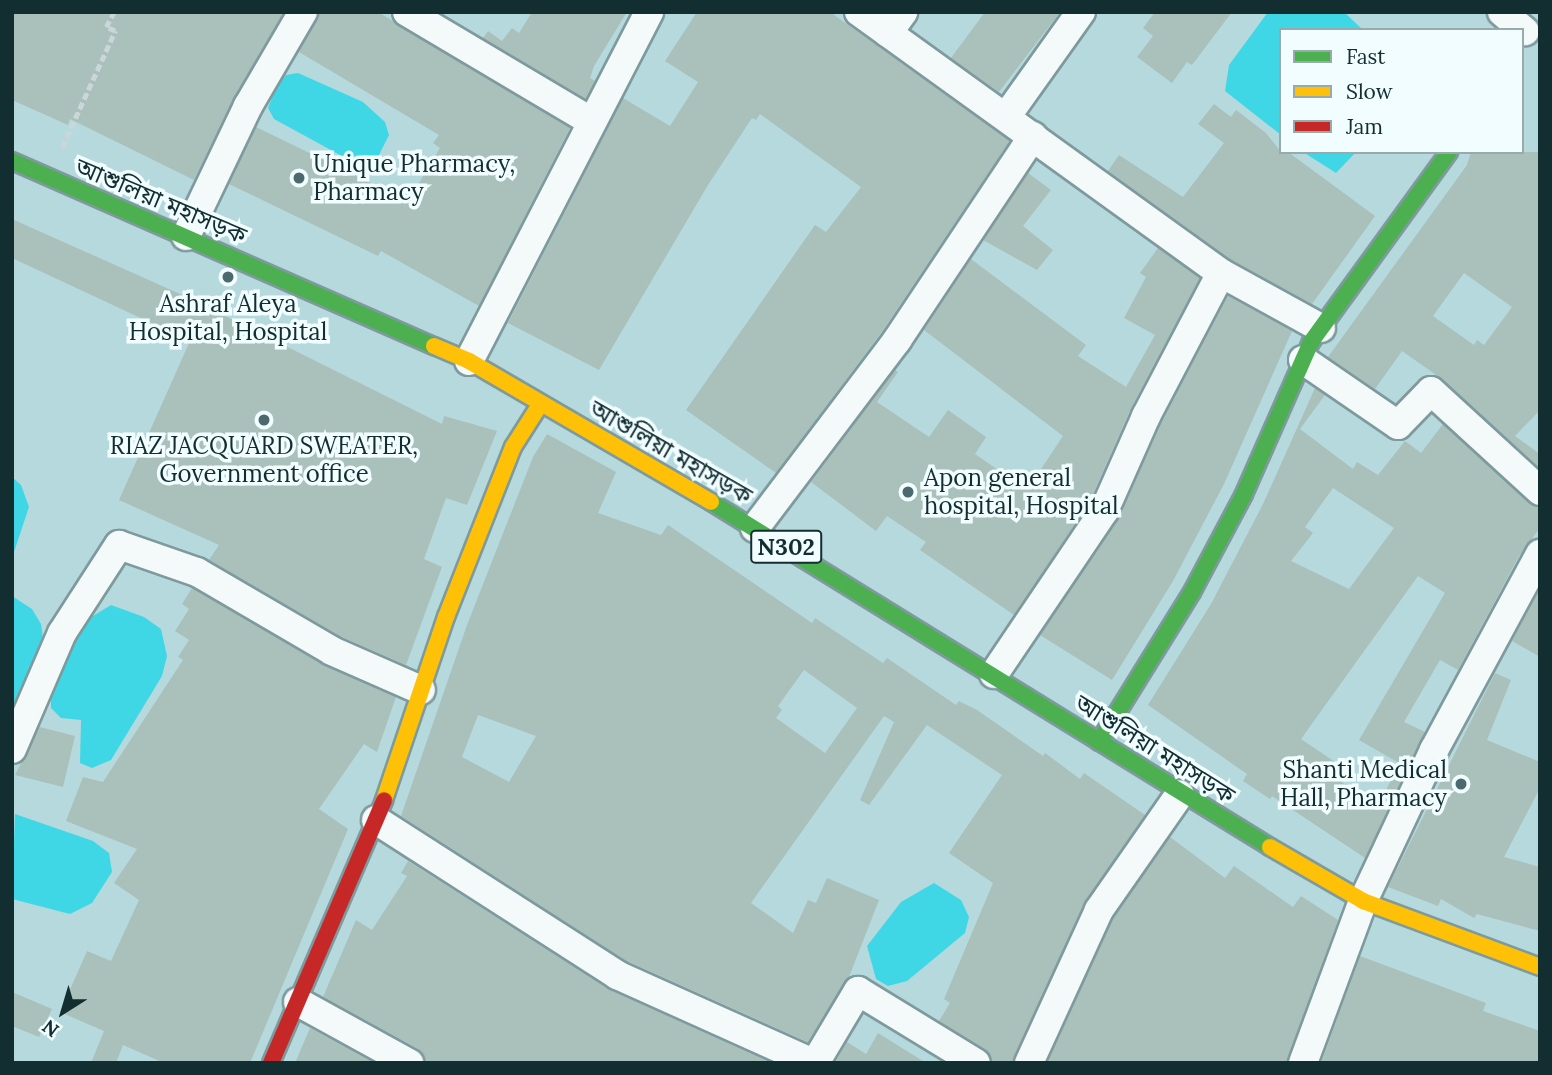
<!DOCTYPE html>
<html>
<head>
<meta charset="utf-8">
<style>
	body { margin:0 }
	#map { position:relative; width:1552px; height:1075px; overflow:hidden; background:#b6d9de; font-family:Lora,"Noto Sans Bengali",serif }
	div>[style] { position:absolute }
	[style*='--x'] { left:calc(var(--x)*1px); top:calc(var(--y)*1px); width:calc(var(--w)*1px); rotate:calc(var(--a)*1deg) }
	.water>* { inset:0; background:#3fd7e6 }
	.building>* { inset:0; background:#a9c0bb }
	.path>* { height:4.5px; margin-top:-2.25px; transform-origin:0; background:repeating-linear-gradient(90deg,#cbd6d9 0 7px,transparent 0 10.5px) }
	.roads { filter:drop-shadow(2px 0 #7e9a9d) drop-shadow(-2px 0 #7e9a9d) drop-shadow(0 2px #7e9a9d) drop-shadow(0 -2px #7e9a9d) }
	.street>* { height:28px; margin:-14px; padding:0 14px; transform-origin:14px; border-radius:14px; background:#f4f9fa }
	.fast>* { height:16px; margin:-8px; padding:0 8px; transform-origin:8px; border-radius:8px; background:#4caf50 }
	.slow>* { height:16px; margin:-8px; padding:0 8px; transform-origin:8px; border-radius:8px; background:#ffc107 }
	.jam>* { height:16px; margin:-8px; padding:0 8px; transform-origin:8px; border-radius:8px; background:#c62828 }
	.dots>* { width:19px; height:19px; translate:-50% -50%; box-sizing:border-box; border:4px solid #f1fdfe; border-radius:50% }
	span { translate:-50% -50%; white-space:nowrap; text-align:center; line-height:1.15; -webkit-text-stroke:7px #f1fdfe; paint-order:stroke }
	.shield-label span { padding:2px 5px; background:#f1fdfe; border:2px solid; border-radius:5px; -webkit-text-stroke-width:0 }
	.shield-label { font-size:23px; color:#132e31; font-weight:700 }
	.poi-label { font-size:24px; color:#132e31 }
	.left { translate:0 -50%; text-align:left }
	.right { translate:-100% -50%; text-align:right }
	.street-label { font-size:24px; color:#132e31 }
	.frame { position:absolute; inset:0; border:14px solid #132e31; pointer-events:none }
	.legend { position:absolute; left:1279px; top:28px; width:245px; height:126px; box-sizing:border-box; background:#f1fdfe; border:2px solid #98aaac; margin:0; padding:9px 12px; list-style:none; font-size:21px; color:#132e31 }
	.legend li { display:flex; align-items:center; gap:14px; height:35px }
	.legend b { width:35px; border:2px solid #98aaac }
	.north { position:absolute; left:28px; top:977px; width:70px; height:70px; -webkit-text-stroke:5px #f1fdfe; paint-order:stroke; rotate:217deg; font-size:19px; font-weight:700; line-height:28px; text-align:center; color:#132e31 }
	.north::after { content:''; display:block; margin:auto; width:24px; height:32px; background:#132e31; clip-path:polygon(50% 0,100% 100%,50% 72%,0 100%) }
</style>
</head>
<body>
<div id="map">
	<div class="water">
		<i style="clip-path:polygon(1268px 12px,1344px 12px,1363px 30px,1281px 30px,1281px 135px,1225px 91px,1229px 65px)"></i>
		<i style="clip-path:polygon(298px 73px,363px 102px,385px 122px,389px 135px,377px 159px,366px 164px,351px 161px,274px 119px,268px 108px,277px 85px,286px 75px)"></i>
		<i style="clip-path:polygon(1303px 152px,1356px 152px,1336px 173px)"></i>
		<i style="clip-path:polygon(12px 477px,21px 485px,29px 507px,12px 558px)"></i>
		<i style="clip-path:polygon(12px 596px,32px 609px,41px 624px,44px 645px,12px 725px)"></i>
		<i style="clip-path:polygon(111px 605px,144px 617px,161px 629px,167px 656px,162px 676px,111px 760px,92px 768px,80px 763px,81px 720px,61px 718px,51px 708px,51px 693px,56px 669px,83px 622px)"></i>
		<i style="clip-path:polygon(15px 814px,93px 841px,109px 853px,112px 872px,92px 903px,70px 914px,12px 899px)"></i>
		<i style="clip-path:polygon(934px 883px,961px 900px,969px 917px,965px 933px,907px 981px,888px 986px,876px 979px,867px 946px,901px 902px)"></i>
	</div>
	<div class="building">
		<i style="clip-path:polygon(12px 12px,284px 12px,234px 98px,194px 180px,70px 119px,68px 125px,12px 100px)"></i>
		<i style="clip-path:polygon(320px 12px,378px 12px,570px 128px,479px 306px,381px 251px,378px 256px,229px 184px,256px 127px,408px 201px,440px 148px,433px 143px,439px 135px,299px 52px)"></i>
		<i style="clip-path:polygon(532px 12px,627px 12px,594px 66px,590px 78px,595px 81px,586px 99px,483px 38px,488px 31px,502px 41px,512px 28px,519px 33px)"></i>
		<i style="clip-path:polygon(697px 12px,830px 12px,1010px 141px,883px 330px,776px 473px,686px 410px,815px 225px,826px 232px,861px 187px,760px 114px,756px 120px,752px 118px,708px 185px,599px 370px,508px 323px,623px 98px,670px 126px,698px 82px,665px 61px)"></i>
		<i style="clip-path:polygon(985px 12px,1060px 12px,999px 92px,951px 58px)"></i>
		<i style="clip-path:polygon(1155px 12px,1232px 12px,1192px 65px,1187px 62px,1172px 83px,1137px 57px,1153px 36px,1143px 28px)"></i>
		<i style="clip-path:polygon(1214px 104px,1231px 117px,1236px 110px,1266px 133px,1281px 152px,1288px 152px,1375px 216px,1312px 304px,1230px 259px,1108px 171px,1119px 155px,1183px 197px,1224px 143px,1198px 124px)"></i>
		<i style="clip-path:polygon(evenodd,1471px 152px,1540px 152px,1540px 410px,1515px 436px,1540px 454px,1540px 468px,1442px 379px,1402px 351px,1375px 389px,1328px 357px,1467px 165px,1471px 152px,1464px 273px,1512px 307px,1484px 345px,1477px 340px,1474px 345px,1433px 316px,1464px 273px)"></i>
		<i style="clip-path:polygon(1028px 173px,1051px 190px,1023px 226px,1053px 250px,1037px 270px,983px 240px)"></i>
		<i style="clip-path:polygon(12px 219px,189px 298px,442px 424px,444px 416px,497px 431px,467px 505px,446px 498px,424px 559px,442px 567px,406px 665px,340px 636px,209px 560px,219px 545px,119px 500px,190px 341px,12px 258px)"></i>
		<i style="clip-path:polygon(1158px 248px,1200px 278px,1131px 408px,1089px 503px,1014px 615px,920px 550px,926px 542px,887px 516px,876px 531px,811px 482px,895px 370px,898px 372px,877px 402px,929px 437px,948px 410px,986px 437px,975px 454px,1027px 490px,1063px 436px,924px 330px,971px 259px,1086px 345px,1078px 356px,1126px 387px,1155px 335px,1124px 318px,1146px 277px,1140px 273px)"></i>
		<i style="clip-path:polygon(1228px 296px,1292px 331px,1224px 484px,1173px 581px,1112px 680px,1040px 635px,1119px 518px,1161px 423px)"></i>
		<i style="clip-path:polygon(evenodd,1315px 388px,1325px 395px,1300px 429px,1353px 469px,1357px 462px,1378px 475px,1405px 441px,1421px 453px,1443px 424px,1529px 503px,1540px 507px,1540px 528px,1519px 556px,1458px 670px,1440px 660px,1404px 722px,1425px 732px,1365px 858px,1272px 796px,1270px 799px,1243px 781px,1247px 774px,1148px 705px,1211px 604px,1263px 504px,1315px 388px,1333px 488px,1394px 528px,1349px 589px,1291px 561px,1313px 533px,1305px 527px,1333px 488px,1315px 388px,1418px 576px,1445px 593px,1359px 740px,1399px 763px,1379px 805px,1333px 777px,1341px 766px,1301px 739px,1418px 576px)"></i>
		<i style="clip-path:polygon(evenodd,547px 434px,616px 472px,598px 513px,661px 535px,668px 525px,812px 623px,815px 618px,883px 663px,887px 658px,956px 705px,959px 701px,977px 710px,1043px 756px,1045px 753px,1080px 779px,1084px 773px,1145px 815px,1084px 903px,1013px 1063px,993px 1063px,985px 1049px,939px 1021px,950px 1003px,944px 999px,993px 883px,949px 853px,1002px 775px,927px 725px,869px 805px,860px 800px,894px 722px,884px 716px,751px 903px,793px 933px,808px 900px,816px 903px,827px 878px,879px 900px,849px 977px,808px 1042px,625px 960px,401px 816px,467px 625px,533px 457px,547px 434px,804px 670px,857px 708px,825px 753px,776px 718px,782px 710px,778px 706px,804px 670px,547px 434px,478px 715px,536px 736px,509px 782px,462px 757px,478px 715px)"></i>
		<i style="clip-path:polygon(192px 588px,324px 665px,396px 697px,377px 752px,364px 744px,319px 809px,348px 829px,250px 1063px,164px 1063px,123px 1045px,116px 1063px,91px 1063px,104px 1031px,60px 1012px,87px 951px,111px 961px,139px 900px,114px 883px,137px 849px,66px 821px,83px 777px,103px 782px,183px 660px,178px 657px,189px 640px,175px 631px,189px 609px,182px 604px)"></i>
		<i style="clip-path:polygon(1540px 589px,1540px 657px,1512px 641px)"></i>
		<i style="clip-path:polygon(1495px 673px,1511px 680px,1487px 740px,1540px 762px,1540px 788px,1504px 857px,1540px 867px,1540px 931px,1477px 914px,1474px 918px,1441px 899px,1438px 906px,1388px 887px)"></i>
		<i style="clip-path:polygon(40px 727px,75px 736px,63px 787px,15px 775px)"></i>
		<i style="clip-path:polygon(1170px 837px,1225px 878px,1234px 866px,1293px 907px,1301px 896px,1338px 920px,1287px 1063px,1047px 1063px,1113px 918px)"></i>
		<i style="clip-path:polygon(408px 861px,608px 989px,772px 1063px,426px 1063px,417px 1048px,323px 997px,356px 920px,372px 930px,407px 876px,401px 873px)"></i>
		<i style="clip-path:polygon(1360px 956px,1486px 1003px,1483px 1011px,1540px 1031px,1540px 1063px,1321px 1063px)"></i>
		<i style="clip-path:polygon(12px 992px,52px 1009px,39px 1037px,12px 1026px)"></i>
		<i style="clip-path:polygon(310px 1028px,374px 1063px,295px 1063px)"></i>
		<i style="clip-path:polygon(878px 1033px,926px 1063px,835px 1063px,847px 1042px,866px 1054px)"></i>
	</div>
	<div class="path">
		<i style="--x:62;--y:147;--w:128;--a:-65.4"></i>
		<i style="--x:115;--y:31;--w:10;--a:-156"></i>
		<i style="--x:106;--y:27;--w:17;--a:-62"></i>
	</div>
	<div class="roads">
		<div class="street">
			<i style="--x:407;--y:12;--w:215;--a:30.7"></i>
			<i style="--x:859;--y:12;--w:446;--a:35.8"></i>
			<i style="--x:1221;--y:273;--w:114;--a:28.8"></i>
			<i style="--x:1502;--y:12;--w:30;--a:40"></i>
			<i style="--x:888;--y:33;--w:26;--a:-54"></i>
			<i style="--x:1006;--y:117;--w:129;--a:-54.5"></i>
			<i style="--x:186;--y:236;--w:144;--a:-64.5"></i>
			<i style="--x:248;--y:106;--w:109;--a:-59.7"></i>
			<i style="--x:1303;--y:360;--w:115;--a:34.4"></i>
			<i style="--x:1398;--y:425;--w:47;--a:-45.9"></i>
			<i style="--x:1431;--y:391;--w:148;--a:42.5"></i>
			<i style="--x:469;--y:361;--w:393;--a:-62.7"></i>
			<i style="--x:755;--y:528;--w:236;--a:-52.9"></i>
			<i style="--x:897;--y:340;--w:245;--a:-56.3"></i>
			<i style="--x:994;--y:674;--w:197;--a:-56"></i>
			<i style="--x:1104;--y:511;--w:104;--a:-66.1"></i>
			<i style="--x:1146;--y:416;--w:161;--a:-62.3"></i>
			<i style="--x:12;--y:749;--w:126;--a:-66.7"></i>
			<i style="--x:62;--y:633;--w:105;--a:-57.1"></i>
			<i style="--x:119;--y:545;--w:83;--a:19.1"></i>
			<i style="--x:197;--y:572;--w:156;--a:30.3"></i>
			<i style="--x:332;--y:651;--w:97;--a:23.7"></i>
			<i style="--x:376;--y:820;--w:287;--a:32.7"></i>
			<i style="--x:617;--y:975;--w:215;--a:24.2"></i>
			<i style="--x:298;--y:1002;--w:127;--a:28.8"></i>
			<i style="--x:815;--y:1063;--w:84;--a:-59.2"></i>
			<i style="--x:858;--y:991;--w:138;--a:31.4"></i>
			<i style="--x:1029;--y:1063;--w:168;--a:-65.4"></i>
			<i style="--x:1099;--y:910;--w:141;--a:-55.1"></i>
			<i style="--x:1303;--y:1063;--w:173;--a:-69.7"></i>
			<i style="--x:1363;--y:901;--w:167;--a:-64.8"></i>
			<i style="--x:1434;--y:750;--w:223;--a:-61.6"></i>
		</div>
		<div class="fast">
			<i style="--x:12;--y:161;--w:461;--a:23.7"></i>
			<i style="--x:711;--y:502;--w:657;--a:31.68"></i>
			<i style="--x:1099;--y:742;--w:176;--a:-58.2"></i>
			<i style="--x:1192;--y:592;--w:111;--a:-62"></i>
			<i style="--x:1244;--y:494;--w:166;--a:-66.2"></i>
			<i style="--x:1311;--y:342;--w:235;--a:-54"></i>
		</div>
		<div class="slow">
			<i style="--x:434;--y:346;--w:38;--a:23"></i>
			<i style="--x:469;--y:361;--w:280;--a:30.2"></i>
			<i style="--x:384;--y:800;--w:193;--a:-71.3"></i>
			<i style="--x:446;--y:617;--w:183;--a:-68.5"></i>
			<i style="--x:513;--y:447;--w:52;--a:-57.5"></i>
			<i style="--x:1270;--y:847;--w:108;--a:30.1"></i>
			<i style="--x:1363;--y:901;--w:189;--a:20.4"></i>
		</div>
		<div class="jam">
			<i style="--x:271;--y:1063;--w:286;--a:-66.7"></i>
		</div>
	</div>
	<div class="dots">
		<i style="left:299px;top:178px;background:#4c6a6e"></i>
		<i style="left:228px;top:277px;background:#4c6a6e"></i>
		<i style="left:264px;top:420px;background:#4c6a6e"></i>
		<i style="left:908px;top:492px;background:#4c6a6e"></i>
		<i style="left:1461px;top:784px;background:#4c6a6e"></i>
	</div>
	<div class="shield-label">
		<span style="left:786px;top:547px">N302</span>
	</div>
	<div class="poi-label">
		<span class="left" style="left:313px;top:178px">Unique Pharmacy,<br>Pharmacy</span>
		<span style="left:228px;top:318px">Ashraf Aleya<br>Hospital, Hospital</span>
		<span style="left:264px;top:460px">RIAZ JACQUARD SWEATER,<br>Government office</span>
		<span class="left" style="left:924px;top:492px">Apon general<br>hospital, Hospital</span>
		<span class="right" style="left:1447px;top:784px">Shanti Medical<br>Hall, Pharmacy</span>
	</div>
	<div class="street-label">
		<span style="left:161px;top:201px;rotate:23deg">আশুলিয়া মহাসড়ক</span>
		<span style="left:671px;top:452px;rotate:30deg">আশুলিয়া মহাসড়ক</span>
		<span style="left:1155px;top:749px;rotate:32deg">আশুলিয়া মহাসড়ক</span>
	</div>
	<div class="frame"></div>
	<ul class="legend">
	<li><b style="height:9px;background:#4caf50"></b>Fast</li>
	<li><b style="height:9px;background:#ffc107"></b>Slow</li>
	<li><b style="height:9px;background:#c62828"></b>Jam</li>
	</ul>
	<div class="north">N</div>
</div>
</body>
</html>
